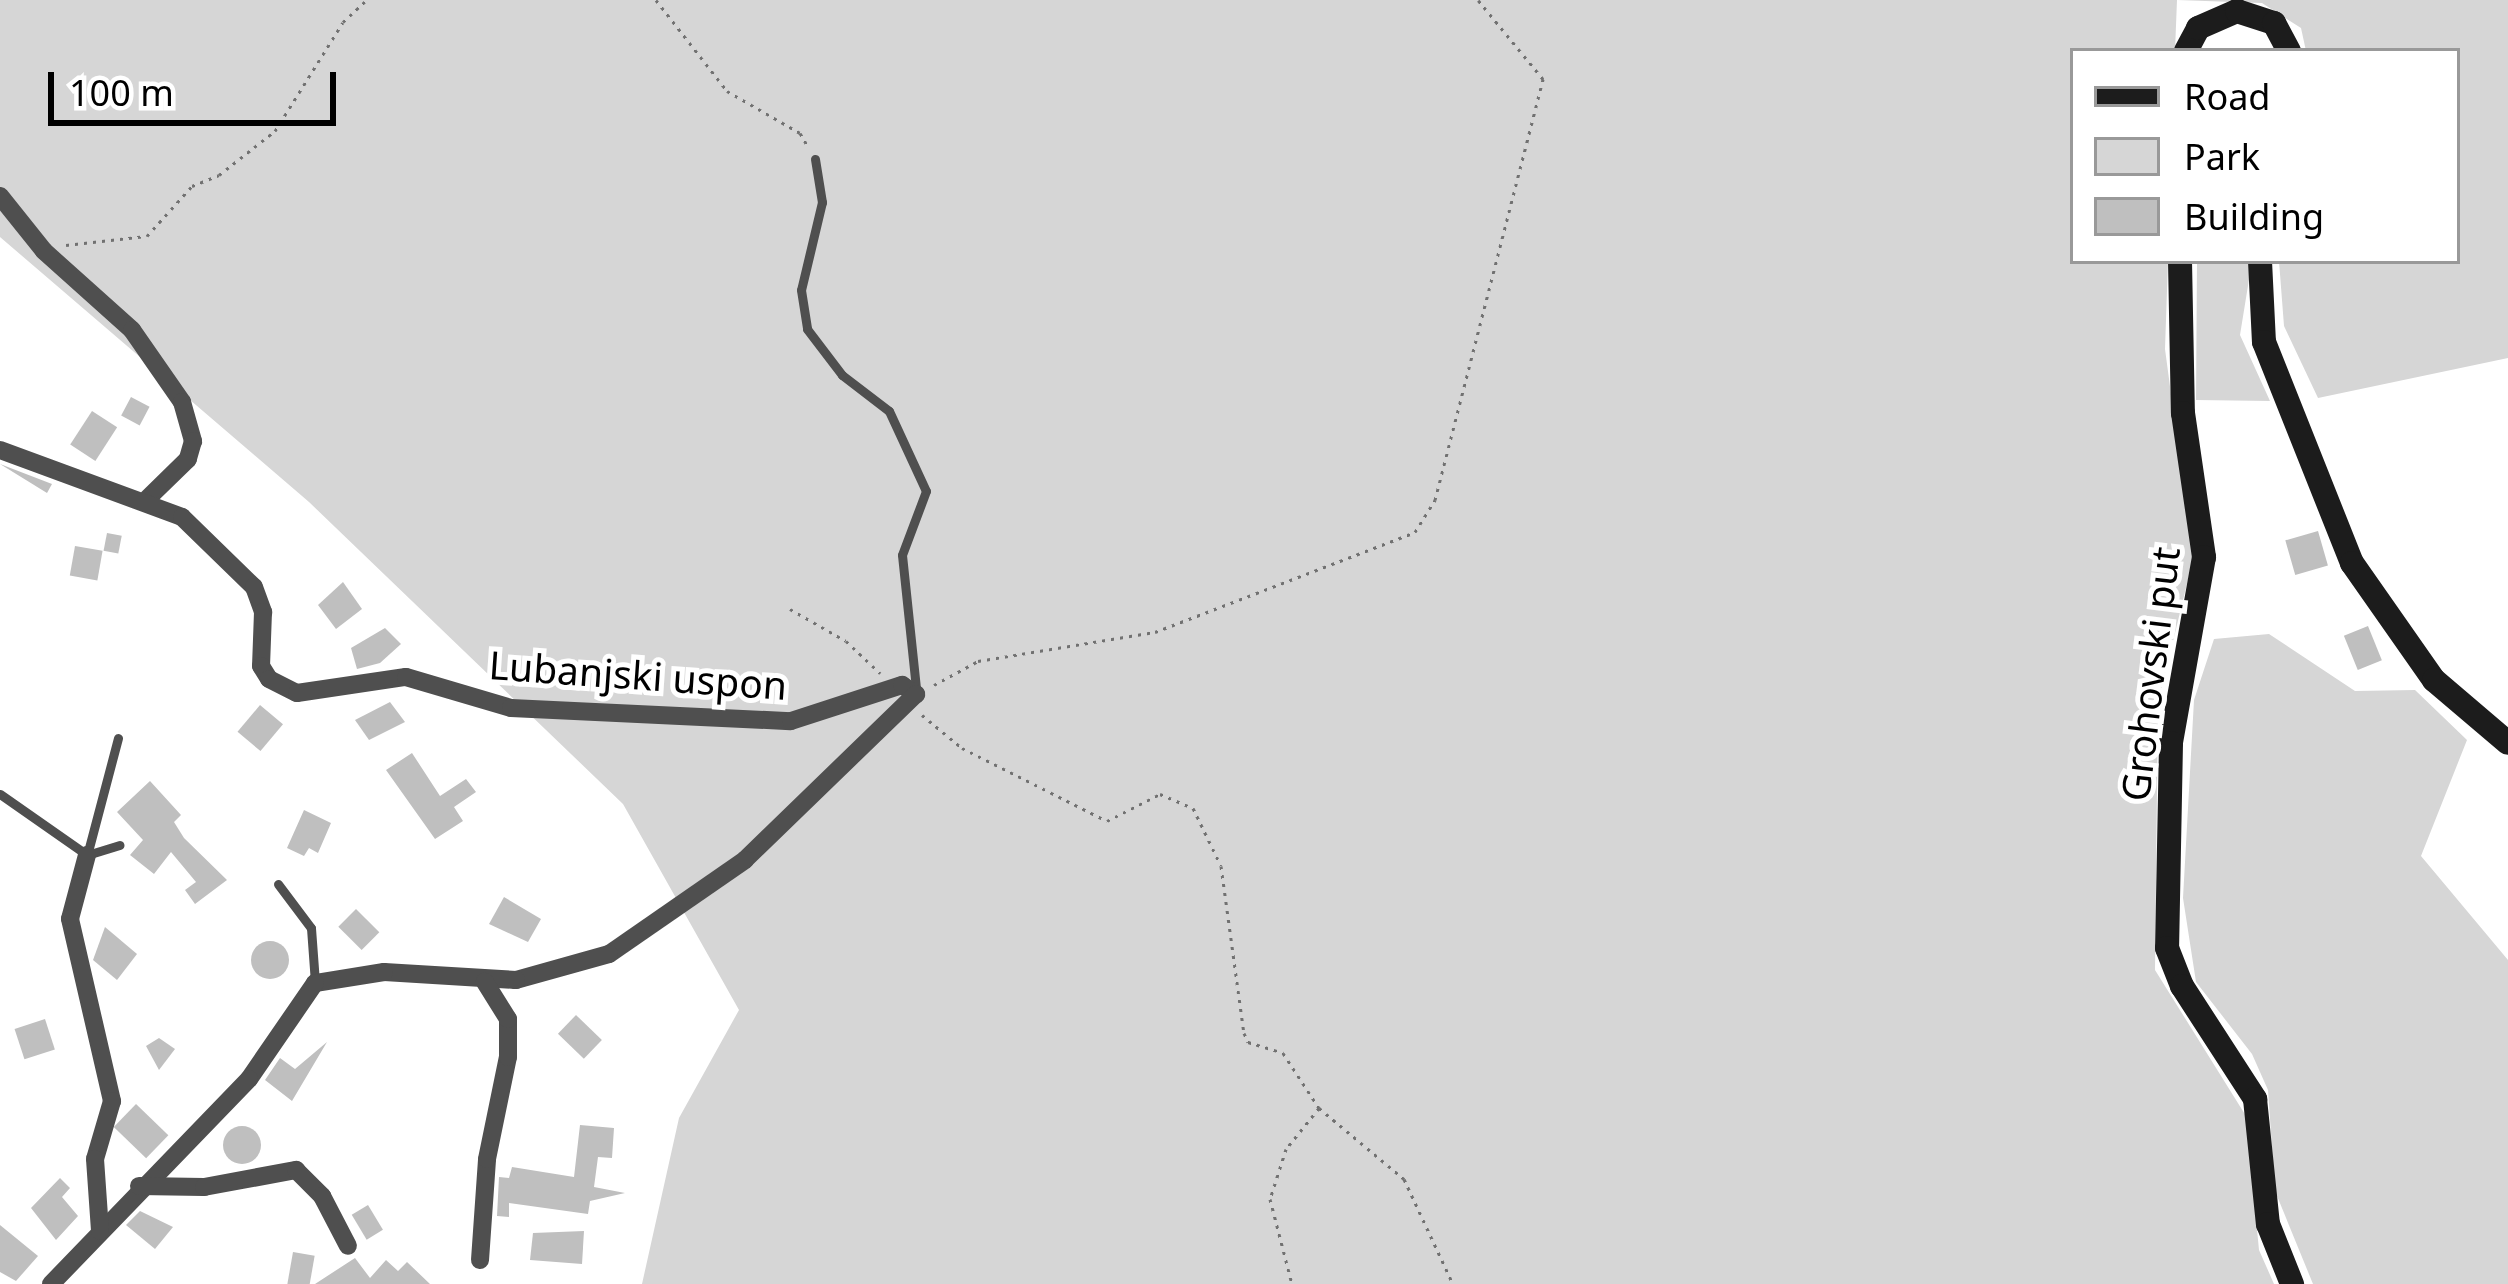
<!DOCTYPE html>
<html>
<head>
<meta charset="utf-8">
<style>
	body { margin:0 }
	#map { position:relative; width:2508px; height:1284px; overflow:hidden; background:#fff; font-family:"Noto Sans",sans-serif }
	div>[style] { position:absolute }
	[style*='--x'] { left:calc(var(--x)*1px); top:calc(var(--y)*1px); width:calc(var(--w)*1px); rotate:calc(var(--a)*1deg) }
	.green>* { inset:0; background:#d6d6d6 }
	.building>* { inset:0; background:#bfbfbf; transform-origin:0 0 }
	.round { border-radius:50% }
	.path>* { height:3px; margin-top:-1.5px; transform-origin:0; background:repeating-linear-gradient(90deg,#717171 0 3px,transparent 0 9px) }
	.service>* { height:9px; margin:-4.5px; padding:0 4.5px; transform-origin:4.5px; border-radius:4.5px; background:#4f4f4f }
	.minor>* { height:18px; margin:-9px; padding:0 9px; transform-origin:9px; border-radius:9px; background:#4f4f4f }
	.secondary>* { height:24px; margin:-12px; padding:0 12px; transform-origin:12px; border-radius:12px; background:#1c1c1c }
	span { translate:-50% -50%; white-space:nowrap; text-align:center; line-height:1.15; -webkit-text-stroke:10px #fff; paint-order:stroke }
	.street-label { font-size:39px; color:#000 }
	.legend { position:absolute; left:2070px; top:48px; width:390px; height:216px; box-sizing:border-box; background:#fff; border:3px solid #999; margin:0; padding:15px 21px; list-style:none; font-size:36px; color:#000 }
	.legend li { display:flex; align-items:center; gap:24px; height:60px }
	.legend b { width:60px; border:3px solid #999 }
	.scale { position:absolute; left:48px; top:72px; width:288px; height:54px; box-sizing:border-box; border:6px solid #000; border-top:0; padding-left:15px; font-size:36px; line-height:42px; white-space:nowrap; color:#000; -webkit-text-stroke:9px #fff; paint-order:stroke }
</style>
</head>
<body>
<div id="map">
	<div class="green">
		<i style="clip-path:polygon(0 0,2508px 0,2508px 358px,2318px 398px,2284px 326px,2279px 261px,2457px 261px,2457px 51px,2306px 51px,2301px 28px,2262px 3px,2177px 0,2175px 51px,2073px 51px,2073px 261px,2168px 261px,2165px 349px,2193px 559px,2158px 703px,2155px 970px,2246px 1116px,2259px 1250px,2274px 1284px,642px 1284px,679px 1118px,739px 1010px,623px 804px,309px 502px,0 237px)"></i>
		<i style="clip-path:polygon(2197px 261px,2252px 261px,2240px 335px,2270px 401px,2196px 400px)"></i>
		<i style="clip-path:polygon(2269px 634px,2355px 691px,2415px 690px,2467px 740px,2421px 856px,2508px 960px,2508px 1284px,2313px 1284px,2275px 1191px,2268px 1090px,2252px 1054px,2196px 982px,2183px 898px,2194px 700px,2214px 639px)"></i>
	</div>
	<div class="building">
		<i style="left:131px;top:397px;width:21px;height:21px;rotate:28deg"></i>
		<i style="left:92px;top:411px;width:30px;height:40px;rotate:33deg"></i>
		<i style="clip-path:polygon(0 464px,52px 484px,47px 493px)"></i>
		<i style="left:2318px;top:531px;width:36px;height:34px;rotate:74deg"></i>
		<i style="left:107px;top:533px;width:15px;height:18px;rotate:11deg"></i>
		<i style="left:75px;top:546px;width:28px;height:30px;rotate:10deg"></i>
		<i style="clip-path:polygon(343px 582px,362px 609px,336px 629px,318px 605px)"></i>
		<i style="left:2368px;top:626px;width:37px;height:26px;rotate:68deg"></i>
		<i style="clip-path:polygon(385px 628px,401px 644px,380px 663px,357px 669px,351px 648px)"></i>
		<i style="clip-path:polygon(390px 702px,405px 722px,369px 740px,355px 720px)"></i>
		<i style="left:260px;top:705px;width:30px;height:35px;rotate:40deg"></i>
		<i style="clip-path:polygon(412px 753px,440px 796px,466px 779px,476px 792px,454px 807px,463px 821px,435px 839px,386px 770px)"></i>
		<i style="clip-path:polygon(150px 781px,181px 815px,174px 822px,184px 838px,227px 880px,195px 904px,185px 890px,196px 882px,171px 852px,154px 874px,130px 855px,143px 840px,117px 812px)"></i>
		<i style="clip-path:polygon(304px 810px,331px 823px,318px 853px,309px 848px,304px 856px,287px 848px)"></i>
		<i style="clip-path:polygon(504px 897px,541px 919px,528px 942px,489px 924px)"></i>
		<i style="left:356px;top:909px;width:33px;height:25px;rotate:45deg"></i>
		<i style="clip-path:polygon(105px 927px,137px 954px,117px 980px,93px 960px)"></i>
		<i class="round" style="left:251px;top:941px;width:38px;height:38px"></i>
		<i style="left:576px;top:1015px;width:36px;height:26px;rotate:44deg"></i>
		<i style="left:45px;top:1019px;width:32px;height:32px;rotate:72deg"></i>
		<i style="clip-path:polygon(159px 1038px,175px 1049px,159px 1070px,146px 1046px)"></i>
		<i style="clip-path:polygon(327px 1042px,292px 1101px,265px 1080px,280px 1058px,295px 1069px)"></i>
		<i style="left:136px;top:1104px;width:45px;height:32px;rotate:44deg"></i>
		<i style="clip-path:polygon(580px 1125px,614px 1128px,612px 1158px,598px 1157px,594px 1187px,625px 1193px,590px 1201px,588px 1214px,509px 1203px,509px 1217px,497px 1216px,499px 1177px,509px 1178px,512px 1167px,574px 1177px)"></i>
		<i class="round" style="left:223px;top:1126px;width:38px;height:38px"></i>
		<i style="clip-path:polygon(60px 1178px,70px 1188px,62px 1197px,78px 1216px,56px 1240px,31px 1208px)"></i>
		<i style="left:368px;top:1205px;width:29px;height:19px;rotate:59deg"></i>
		<i style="clip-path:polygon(140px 1211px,173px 1227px,155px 1249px,126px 1225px)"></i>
		<i style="clip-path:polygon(0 1225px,38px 1256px,16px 1281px,0 1272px)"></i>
		<i style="clip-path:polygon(584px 1231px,582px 1264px,530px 1260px,533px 1233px)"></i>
		<i style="left:293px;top:1252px;width:22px;height:33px;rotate:10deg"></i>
		<i style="clip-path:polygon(355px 1258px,370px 1278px,386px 1260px,398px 1271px,407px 1262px,430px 1284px,315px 1284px)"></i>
	</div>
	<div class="path">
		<i style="--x:656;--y:0;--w:115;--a:52"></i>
		<i style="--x:727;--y:91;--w:84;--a:29.9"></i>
		<i style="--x:800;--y:133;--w:14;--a:60"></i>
		<i style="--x:66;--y:245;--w:81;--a:-6.3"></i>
		<i style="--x:147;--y:236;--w:67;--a:-48"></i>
		<i style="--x:192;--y:186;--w:29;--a:-22"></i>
		<i style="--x:219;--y:175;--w:71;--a:-38.2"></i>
		<i style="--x:275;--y:131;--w:128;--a:-58"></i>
		<i style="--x:343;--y:22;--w:33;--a:-43"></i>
		<i style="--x:790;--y:609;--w:64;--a:29.7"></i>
		<i style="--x:846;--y:641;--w:47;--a:43.3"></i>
		<i style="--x:934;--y:685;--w:50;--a:-28.6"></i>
		<i style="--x:978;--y:661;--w:179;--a:-9.3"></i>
		<i style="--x:1155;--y:632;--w:279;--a:-21"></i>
		<i style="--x:1415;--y:532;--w:38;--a:-58"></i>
		<i style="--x:1435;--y:500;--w:435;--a:-75.6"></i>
		<i style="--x:1543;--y:79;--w:102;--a:-129.4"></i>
		<i style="--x:922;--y:715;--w:52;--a:39.5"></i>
		<i style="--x:962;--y:748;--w:162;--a:26.7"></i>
		<i style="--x:1107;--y:821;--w:59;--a:-27"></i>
		<i style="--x:1160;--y:794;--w:36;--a:23"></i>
		<i style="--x:1193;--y:808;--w:64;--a:64.2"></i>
		<i style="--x:1221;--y:866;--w:169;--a:82.2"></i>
		<i style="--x:1244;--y:1033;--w:10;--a:66"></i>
		<i style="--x:1248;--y:1042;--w:37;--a:17"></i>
		<i style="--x:1283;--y:1053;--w:66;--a:56.8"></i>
		<i style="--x:1319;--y:1108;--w:53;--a:128.8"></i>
		<i style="--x:1286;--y:1149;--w:52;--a:107.7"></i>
		<i style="--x:1270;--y:1199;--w:88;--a:75.5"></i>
		<i style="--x:1319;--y:1108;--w:111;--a:39.9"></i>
		<i style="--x:1404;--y:1179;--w:116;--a:65"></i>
	</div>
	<div class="service">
		<i style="--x:815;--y:159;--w:44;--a:80.8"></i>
		<i style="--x:822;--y:202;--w:90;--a:103.4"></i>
		<i style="--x:801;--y:290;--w:39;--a:81"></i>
		<i style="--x:807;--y:329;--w:58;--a:52.7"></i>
		<i style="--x:842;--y:375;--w:59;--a:37.5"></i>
		<i style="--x:889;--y:411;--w:88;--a:65.2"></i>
		<i style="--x:926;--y:491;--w:68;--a:110.6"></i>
		<i style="--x:902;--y:555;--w:135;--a:84"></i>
		<i style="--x:118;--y:738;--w:121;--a:104.8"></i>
		<i style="--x:87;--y:855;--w:34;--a:-17"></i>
		<i style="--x:0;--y:794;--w:106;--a:35"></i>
		<i style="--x:278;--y:884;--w:55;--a:53.1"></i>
		<i style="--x:311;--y:928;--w:55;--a:85.8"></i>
	</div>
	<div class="minor">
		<i style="--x:0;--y:196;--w:70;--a:51.3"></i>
		<i style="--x:44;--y:251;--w:118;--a:41.9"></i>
		<i style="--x:132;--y:330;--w:88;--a:55.2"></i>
		<i style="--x:182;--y:402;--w:41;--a:74.2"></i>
		<i style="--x:193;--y:441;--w:19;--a:106"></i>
		<i style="--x:188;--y:459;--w:56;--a:135.7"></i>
		<i style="--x:0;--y:450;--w:194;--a:20.2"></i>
		<i style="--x:182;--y:517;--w:100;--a:44.2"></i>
		<i style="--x:254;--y:587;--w:27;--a:70"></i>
		<i style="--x:263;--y:612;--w:54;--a:92.1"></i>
		<i style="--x:261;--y:666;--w:15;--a:58"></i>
		<i style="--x:269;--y:679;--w:31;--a:27"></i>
		<i style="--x:297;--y:693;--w:110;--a:-8.4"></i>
		<i style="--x:406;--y:677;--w:109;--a:16.4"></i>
		<i style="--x:511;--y:708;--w:280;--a:2.7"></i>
		<i style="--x:791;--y:721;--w:117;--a:-18"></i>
		<i style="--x:902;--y:685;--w:17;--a:33"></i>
		<i style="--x:916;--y:694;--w:238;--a:135.9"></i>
		<i style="--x:745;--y:860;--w:165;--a:145.3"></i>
		<i style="--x:609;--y:954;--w:97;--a:164.4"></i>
		<i style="--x:516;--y:980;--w:132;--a:-176.5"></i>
		<i style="--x:384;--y:972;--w:70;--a:170.9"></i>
		<i style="--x:315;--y:983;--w:116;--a:124.5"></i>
		<i style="--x:249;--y:1079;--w:285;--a:134"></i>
		<i style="--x:87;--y:855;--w:66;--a:104.9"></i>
		<i style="--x:70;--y:919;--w:187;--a:77"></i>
		<i style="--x:112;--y:1101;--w:60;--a:106.3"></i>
		<i style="--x:95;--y:1159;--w:72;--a:86"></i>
		<i style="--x:139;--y:1186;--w:65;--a:0.9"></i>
		<i style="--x:204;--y:1187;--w:94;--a:-10.5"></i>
		<i style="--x:296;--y:1170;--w:37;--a:45"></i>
		<i style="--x:322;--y:1196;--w:56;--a:62.5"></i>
		<i style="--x:480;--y:1260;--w:101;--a:-86"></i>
		<i style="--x:487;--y:1159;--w:104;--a:-78.4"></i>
		<i style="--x:508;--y:1057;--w:38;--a:-90"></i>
		<i style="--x:508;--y:1019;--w:44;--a:-121.9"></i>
	</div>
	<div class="secondary">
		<i style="--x:2186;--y:51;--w:26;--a:-62"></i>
		<i style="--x:2198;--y:28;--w:43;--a:-23.6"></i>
		<i style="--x:2237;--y:11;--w:39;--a:18"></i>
		<i style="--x:2274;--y:23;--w:32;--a:62"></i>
		<i style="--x:2180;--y:261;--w:152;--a:88.9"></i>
		<i style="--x:2183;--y:413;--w:146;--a:81.7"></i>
		<i style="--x:2204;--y:557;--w:189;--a:100.1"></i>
		<i style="--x:2171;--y:743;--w:205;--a:91.1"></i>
		<i style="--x:2167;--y:948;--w:41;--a:68.5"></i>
		<i style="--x:2182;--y:986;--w:135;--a:57.1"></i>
		<i style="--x:2255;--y:1099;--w:126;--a:84.1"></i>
		<i style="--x:2268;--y:1224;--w:65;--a:68.2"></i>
		<i style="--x:2260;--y:261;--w:81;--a:87.2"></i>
		<i style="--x:2264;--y:342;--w:238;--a:68.3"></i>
		<i style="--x:2352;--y:563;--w:143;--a:55"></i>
		<i style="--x:2434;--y:680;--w:97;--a:40.4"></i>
	</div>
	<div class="street-label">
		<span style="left:2150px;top:674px;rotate:-83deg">Grohovski put</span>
		<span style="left:638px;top:675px;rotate:4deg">Lubanjski uspon</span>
	</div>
	<ul class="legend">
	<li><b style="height:15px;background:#1c1c1c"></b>Road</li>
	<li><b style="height:33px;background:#d6d6d6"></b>Park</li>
	<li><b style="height:33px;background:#bfbfbf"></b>Building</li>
	</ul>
	<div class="scale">100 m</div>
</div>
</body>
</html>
